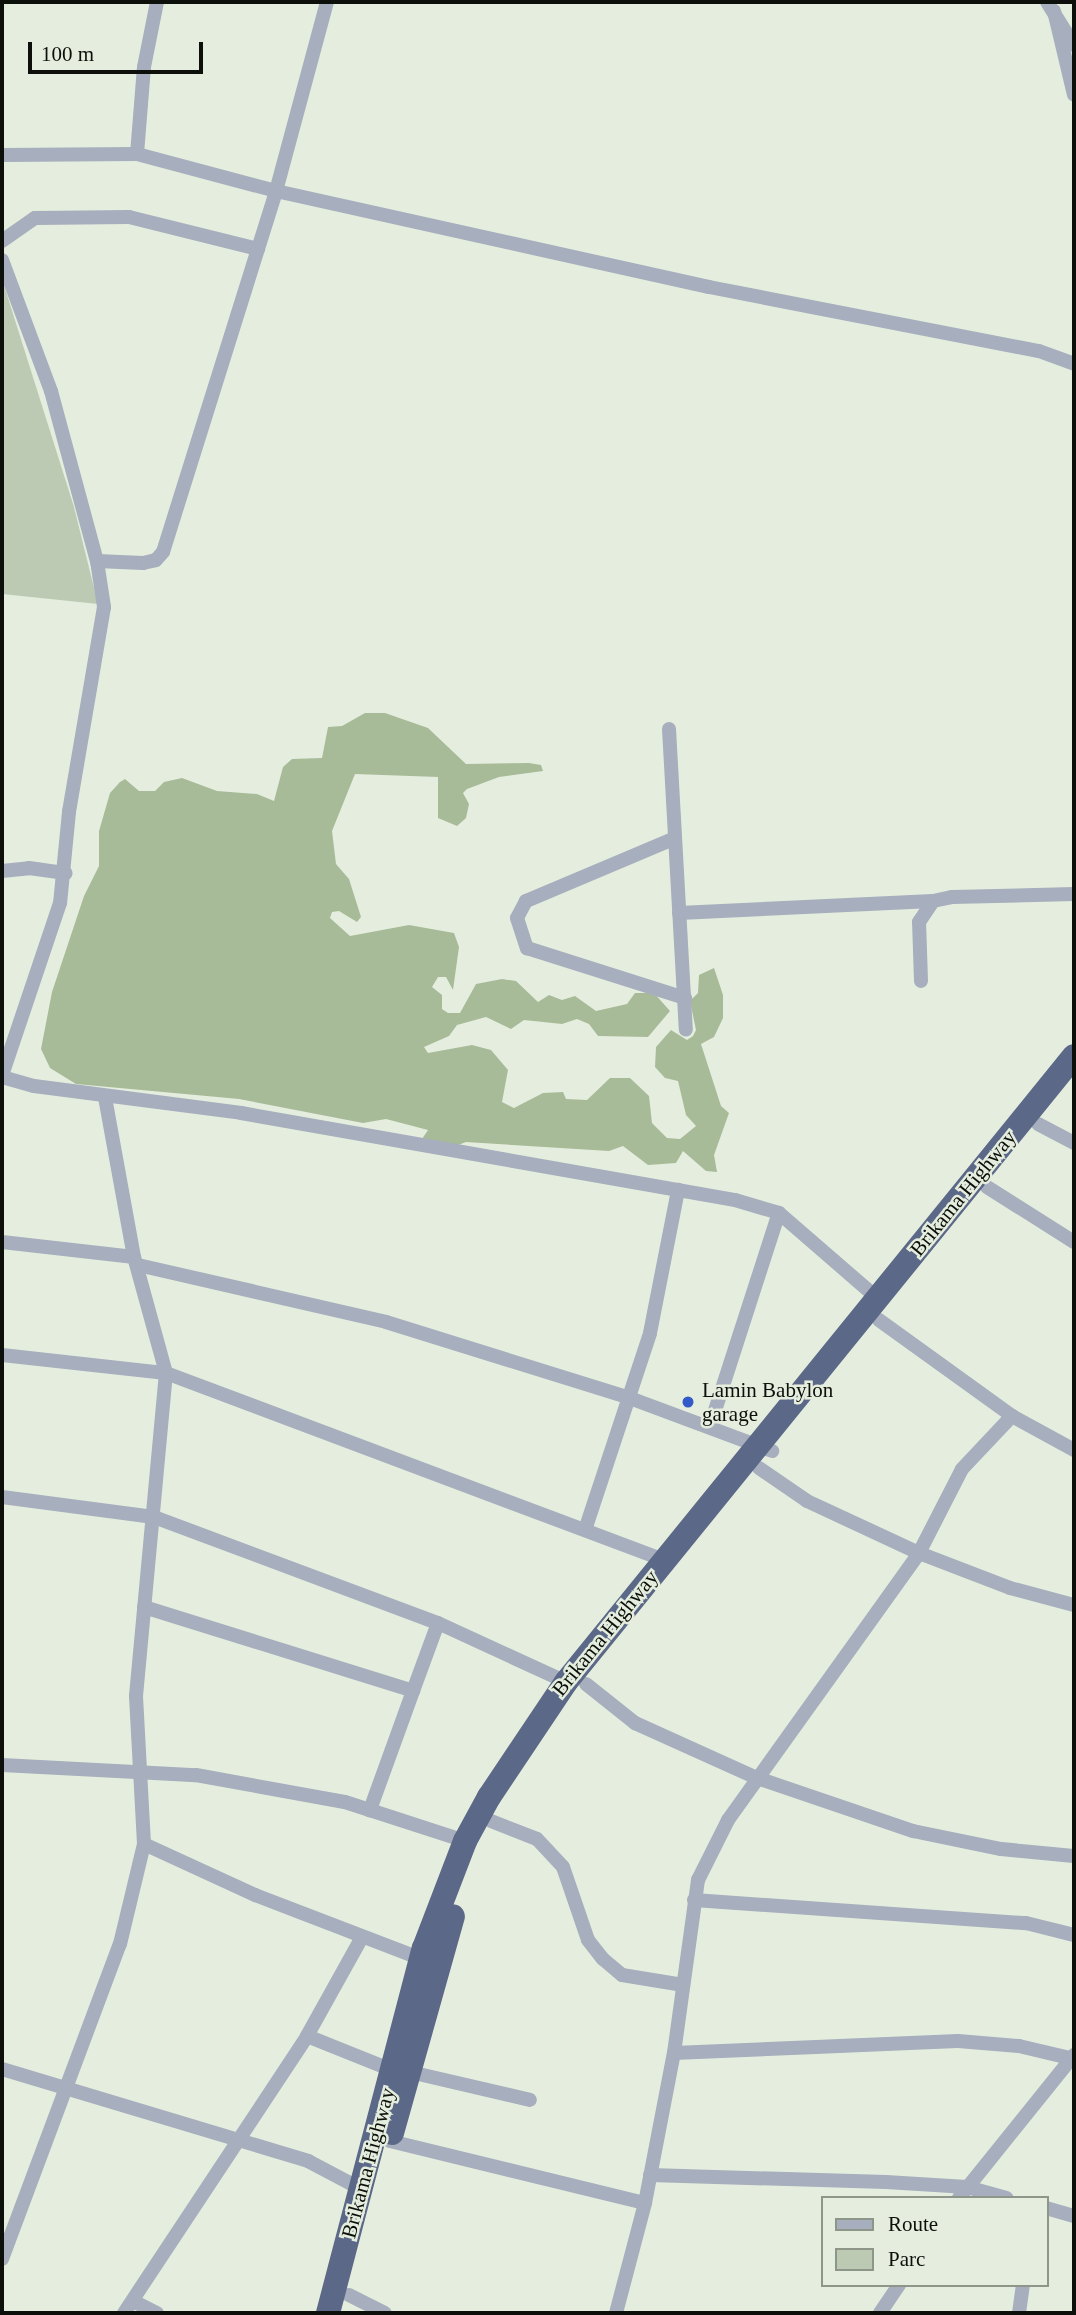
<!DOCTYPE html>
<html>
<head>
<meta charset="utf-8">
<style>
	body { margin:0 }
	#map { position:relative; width:1076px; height:2315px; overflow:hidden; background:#e5eede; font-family:"Times New Roman",serif }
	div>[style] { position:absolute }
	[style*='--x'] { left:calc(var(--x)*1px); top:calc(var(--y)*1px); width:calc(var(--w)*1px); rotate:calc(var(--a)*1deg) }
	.green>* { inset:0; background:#bdcab3 }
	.forest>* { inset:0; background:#a8bb99 }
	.street>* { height:14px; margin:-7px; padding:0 7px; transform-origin:7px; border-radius:7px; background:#a7aebd }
	.highway>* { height:24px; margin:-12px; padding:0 12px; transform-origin:12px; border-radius:12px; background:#5b6887 }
	.dots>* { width:19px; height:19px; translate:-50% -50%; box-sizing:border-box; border:4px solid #e5eede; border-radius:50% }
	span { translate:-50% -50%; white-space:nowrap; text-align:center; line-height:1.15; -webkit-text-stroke:5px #e5eede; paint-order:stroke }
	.street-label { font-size:21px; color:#0c0f0a }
	.poi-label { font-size:21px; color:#0c0f0a }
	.left { translate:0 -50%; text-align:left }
	.frame { position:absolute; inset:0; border:4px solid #0c0f0a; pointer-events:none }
	.legend { position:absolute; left:821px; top:2196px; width:228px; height:91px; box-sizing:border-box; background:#e5eede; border:2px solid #8e9589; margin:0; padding:9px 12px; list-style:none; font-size:21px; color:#0c0f0a }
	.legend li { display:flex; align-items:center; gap:14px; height:35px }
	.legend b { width:35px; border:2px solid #8e9589 }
	.scale { position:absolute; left:28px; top:42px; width:175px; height:32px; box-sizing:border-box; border:4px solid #0c0f0a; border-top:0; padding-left:9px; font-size:21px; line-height:24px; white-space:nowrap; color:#0c0f0a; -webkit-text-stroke:5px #e5eede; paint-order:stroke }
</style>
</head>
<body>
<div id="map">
	<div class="green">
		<i style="clip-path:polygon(2px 279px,74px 507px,98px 604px,2px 594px)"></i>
	</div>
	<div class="forest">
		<i style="clip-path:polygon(365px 713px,385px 713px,428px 728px,466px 764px,529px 763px,541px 765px,543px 771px,499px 777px,467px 789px,463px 793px,469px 804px,466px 818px,457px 826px,438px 818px,438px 777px,355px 774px,332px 831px,336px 864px,349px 879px,361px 917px,357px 922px,339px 911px,332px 912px,330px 918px,350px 936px,409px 925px,454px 933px,459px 947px,453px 990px,446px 977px,438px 977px,432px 987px,442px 995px,442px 1009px,448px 1013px,460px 1013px,476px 984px,502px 979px,516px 981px,538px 1002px,549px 995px,562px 1000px,575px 996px,596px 1011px,627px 1004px,635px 993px,654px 993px,670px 1011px,648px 1037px,598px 1036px,589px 1024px,577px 1019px,562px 1024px,524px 1020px,511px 1029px,486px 1017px,457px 1025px,449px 1036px,424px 1047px,428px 1053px,472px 1045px,491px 1050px,508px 1070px,502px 1102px,514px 1108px,543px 1093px,563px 1092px,566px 1099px,587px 1100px,610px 1078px,630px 1078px,649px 1096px,652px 1123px,667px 1138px,680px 1139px,696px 1126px,686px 1115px,678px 1081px,665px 1078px,655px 1067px,656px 1047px,671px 1030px,687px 1040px,693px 1036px,696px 1030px,690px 1001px,698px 993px,699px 975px,714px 968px,723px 995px,723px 1018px,714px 1037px,701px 1044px,721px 1106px,729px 1113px,714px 1155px,717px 1172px,706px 1171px,683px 1151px,676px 1163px,648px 1165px,623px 1146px,609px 1151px,466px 1142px,453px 1147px,422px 1139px,428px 1130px,386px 1119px,363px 1123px,239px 1099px,76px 1084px,50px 1068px,41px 1049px,52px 992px,84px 896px,99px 866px,99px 831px,110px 793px,120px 782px,125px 779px,139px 791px,155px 791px,164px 782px,182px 778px,217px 791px,257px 794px,274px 801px,283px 767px,292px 759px,322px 758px,328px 727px,342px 726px)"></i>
	</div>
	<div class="street">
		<i style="--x:1047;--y:2;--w:51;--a:57.9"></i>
		<i style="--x:1054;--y:11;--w:86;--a:76.6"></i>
		<i style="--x:137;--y:154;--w:87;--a:-85.4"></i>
		<i style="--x:144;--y:67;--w:66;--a:-78.7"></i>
		<i style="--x:2;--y:155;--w:135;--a:-0.4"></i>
		<i style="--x:137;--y:154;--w:144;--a:14.9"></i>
		<i style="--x:276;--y:191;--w:444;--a:12.5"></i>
		<i style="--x:709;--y:287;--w:336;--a:11"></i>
		<i style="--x:1039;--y:351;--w:37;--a:20"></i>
		<i style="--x:2;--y:241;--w:40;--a:-34.9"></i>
		<i style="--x:35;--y:218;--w:94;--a:-0.6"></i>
		<i style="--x:129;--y:217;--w:133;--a:13.9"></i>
		<i style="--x:2;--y:260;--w:140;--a:69.5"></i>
		<i style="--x:51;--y:391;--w:176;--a:74.9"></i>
		<i style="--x:97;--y:561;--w:47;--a:81.3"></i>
		<i style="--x:104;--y:607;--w:208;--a:99.7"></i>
		<i style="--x:69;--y:812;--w:91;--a:95.6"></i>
		<i style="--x:60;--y:903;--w:182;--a:108.6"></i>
		<i style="--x:97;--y:561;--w:46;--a:2.5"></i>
		<i style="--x:143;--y:563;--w:13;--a:-13"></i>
		<i style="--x:156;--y:560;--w:11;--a:-49"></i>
		<i style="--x:163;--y:552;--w:378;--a:-72.6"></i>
		<i style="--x:276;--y:191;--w:196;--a:-74.9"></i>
		<i style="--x:669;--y:729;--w:301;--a:86.8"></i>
		<i style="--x:673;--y:839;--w:160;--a:157.1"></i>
		<i style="--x:526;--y:901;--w:19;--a:118"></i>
		<i style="--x:517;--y:918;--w:32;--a:72"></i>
		<i style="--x:527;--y:948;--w:166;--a:17.6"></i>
		<i style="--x:2;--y:871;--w:27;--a:-6"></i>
		<i style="--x:29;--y:868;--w:37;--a:8"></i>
		<i style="--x:679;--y:913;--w:254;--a:-2.7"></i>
		<i style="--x:921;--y:981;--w:59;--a:-91.9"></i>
		<i style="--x:919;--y:922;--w:25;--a:-56"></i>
		<i style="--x:933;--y:901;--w:19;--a:-12"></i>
		<i style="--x:952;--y:897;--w:122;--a:-1.4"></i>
		<i style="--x:2;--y:1077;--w:33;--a:16"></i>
		<i style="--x:34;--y:1086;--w:209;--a:7.4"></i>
		<i style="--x:241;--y:1113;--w:502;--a:9.99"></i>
		<i style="--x:735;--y:1200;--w:46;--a:16.5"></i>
		<i style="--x:779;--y:1213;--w:130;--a:40.9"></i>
		<i style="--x:1038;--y:1124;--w:41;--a:27.8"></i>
		<i style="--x:987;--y:1187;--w:103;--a:32.3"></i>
		<i style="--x:2;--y:1242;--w:133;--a:6.5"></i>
		<i style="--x:138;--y:1265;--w:254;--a:12.9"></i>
		<i style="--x:386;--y:1322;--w:252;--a:17.3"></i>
		<i style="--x:627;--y:1397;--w:155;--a:20.4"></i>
		<i style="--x:879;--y:1320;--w:164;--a:35.8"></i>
		<i style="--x:1012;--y:1416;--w:71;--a:28.7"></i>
		<i style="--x:2;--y:1355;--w:165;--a:6.3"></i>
		<i style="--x:166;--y:1373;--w:532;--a:20.58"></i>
		<i style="--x:710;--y:1426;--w:224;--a:-72.1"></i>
		<i style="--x:759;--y:1468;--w:58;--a:34.5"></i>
		<i style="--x:807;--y:1501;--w:123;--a:24.9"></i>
		<i style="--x:919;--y:1553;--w:97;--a:21"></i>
		<i style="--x:1010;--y:1588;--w:66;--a:14.9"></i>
		<i style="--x:2;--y:1497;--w:153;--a:7.5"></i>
		<i style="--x:154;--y:1517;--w:303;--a:20.5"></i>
		<i style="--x:438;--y:1623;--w:141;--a:24.7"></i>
		<i style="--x:585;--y:1530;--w:207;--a:-71.7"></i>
		<i style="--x:650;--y:1333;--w:146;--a:-78.9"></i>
		<i style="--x:144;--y:1607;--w:282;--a:17.3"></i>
		<i style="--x:413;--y:1691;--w:127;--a:109.9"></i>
		<i style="--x:586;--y:1684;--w:63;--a:38.5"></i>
		<i style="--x:635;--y:1723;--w:134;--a:24.3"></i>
		<i style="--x:757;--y:1778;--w:165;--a:18.8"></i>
		<i style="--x:913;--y:1831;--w:90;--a:11.6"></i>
		<i style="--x:1001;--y:1849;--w:73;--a:5.5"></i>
		<i style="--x:413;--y:1691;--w:72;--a:-69.8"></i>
		<i style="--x:2;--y:1765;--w:194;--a:3"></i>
		<i style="--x:196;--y:1775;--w:151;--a:10.3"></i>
		<i style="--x:345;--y:1802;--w:126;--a:18"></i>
		<i style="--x:491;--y:1821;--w:49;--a:21.4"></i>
		<i style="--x:537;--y:1839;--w:38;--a:47"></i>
		<i style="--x:563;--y:1867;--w:77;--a:71.1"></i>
		<i style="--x:588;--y:1940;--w:24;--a:52"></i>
		<i style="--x:603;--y:1959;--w:25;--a:40"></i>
		<i style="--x:622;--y:1975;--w:62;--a:9.3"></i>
		<i style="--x:144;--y:1844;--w:122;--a:24.7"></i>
		<i style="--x:255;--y:1895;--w:179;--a:21"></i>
		<i style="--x:694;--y:1900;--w:333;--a:4"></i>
		<i style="--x:1026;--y:1923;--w:49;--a:14"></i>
		<i style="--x:307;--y:2036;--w:92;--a:21.8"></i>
		<i style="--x:674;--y:2053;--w:284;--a:-2.4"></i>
		<i style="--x:958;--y:2041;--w:61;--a:4.7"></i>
		<i style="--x:1019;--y:2046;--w:57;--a:13.3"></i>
		<i style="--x:2;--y:2069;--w:320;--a:16.7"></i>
		<i style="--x:308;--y:2161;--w:60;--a:27.8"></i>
		<i style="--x:410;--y:2072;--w:123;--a:13.1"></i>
		<i style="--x:390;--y:2141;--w:262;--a:13.7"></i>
		<i style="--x:650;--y:2175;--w:236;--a:1.7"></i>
		<i style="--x:886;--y:2182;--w:81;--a:3.5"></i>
		<i style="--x:967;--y:2187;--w:41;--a:15.4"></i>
		<i style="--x:959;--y:2198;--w:184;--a:-51.2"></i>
		<i style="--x:1046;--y:2208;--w:29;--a:16"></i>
		<i style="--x:2;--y:2259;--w:336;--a:-69.5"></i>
		<i style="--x:120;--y:1944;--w:103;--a:-76.5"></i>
		<i style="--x:144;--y:1844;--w:148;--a:-93.1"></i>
		<i style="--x:136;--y:1696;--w:324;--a:-84.7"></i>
		<i style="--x:166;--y:1373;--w:120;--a:-105.4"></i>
		<i style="--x:134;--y:1257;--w:162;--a:-100.3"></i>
		<i style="--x:349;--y:2295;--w:40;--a:26.6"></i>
		<i style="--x:133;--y:2301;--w:27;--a:27"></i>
		<i style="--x:124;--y:2313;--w:332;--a:-56.5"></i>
		<i style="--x:307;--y:2036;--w:113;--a:-60.9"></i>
		<i style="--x:616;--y:2313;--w:114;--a:-75.2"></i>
		<i style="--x:645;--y:2203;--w:153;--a:-79.1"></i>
		<i style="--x:674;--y:2053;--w:175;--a:-82.1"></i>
		<i style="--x:698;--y:1880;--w:67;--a:-63.4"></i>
		<i style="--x:728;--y:1820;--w:328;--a:-54.4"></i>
		<i style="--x:919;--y:1553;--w:94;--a:-62.9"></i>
		<i style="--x:962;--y:1469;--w:73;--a:-46.7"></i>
		<i style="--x:880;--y:2313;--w:34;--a:-56"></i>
		<i style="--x:1019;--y:2313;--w:28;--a:-82"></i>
	</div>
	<div class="highway">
		<i style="--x:392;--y:2133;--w:225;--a:-74.3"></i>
		<i style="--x:328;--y:2313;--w:377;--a:-75.3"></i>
		<i style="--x:424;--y:1948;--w:115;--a:-69"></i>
		<i style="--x:465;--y:1841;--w:50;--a:-61.4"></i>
		<i style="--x:489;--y:1797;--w:138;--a:-56.2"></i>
		<i style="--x:566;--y:1682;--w:806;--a:-50.94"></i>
	</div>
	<div class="dots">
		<i style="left:688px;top:1402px;background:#345aca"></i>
	</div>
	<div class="street-label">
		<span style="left:963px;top:1193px;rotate:-51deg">Brikama Highway</span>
		<span style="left:605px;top:1633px;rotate:-51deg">Brikama Highway</span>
		<span style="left:368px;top:2163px;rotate:-75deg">Brikama Highway</span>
	</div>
	<div class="poi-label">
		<span class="left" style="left:702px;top:1402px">Lamin Babylon<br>garage</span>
	</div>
	<div class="frame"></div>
	<ul class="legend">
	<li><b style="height:9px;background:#a7aebd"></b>Route</li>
	<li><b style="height:19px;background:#bdcab3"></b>Parc</li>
	</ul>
	<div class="scale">100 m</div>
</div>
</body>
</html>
